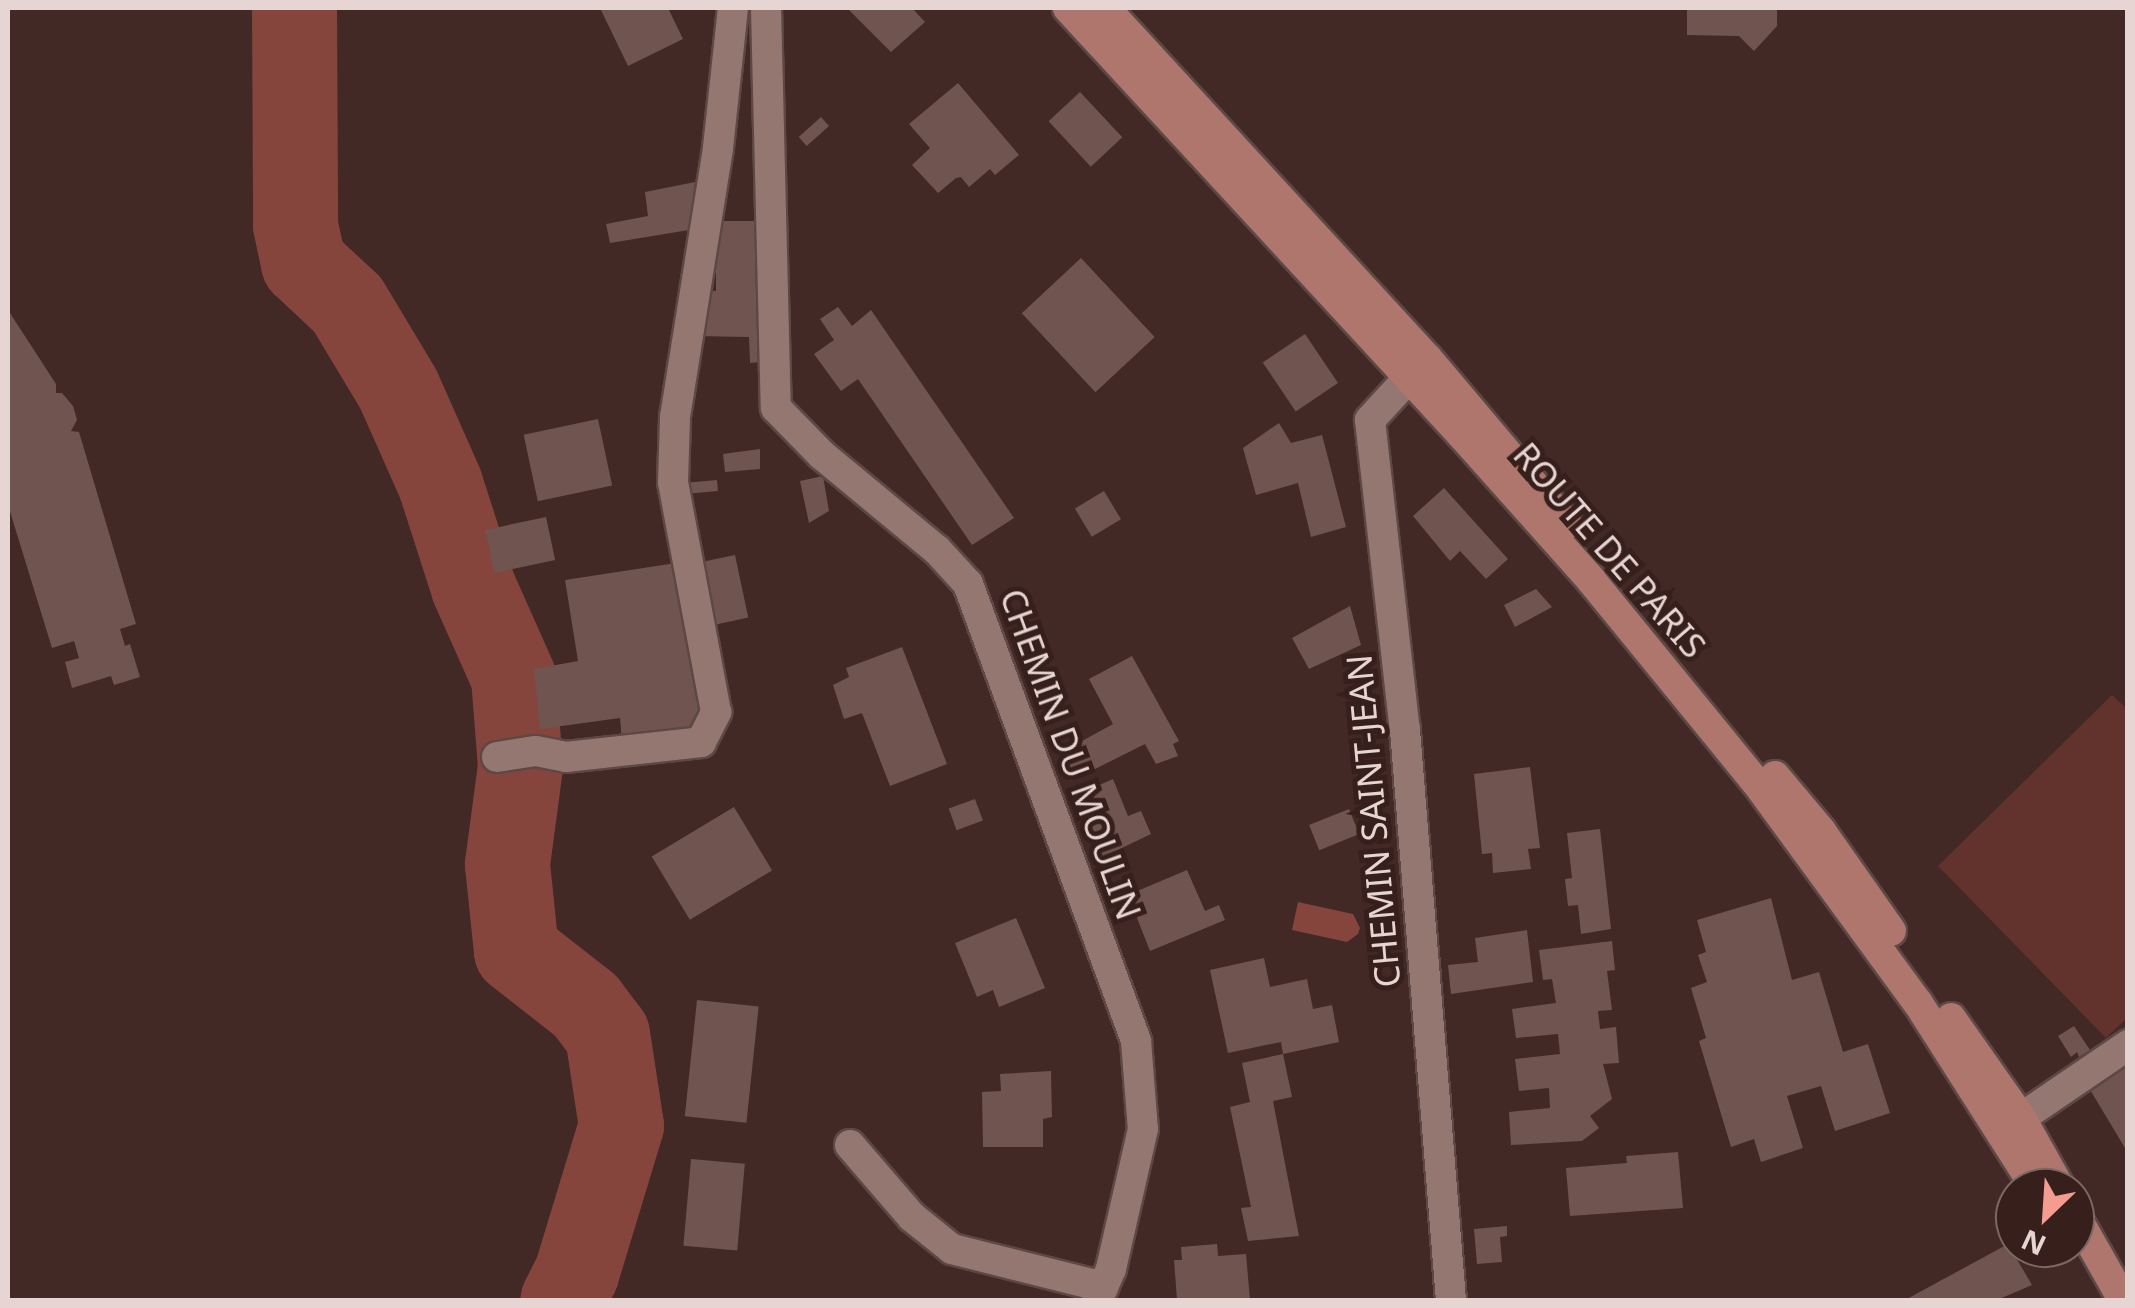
<!DOCTYPE html>
<html>
<head>
<meta charset="utf-8">
<style>
	body { margin:0 }
	#map { position:relative; width:2135px; height:1308px; overflow:hidden; background:#422925; font-family:"Noto Sans",sans-serif }
	div>[style] { position:absolute }
	[style*='--x'] { left:calc(var(--x)*1px); top:calc(var(--y)*1px); width:calc(var(--w)*1px); rotate:calc(var(--a)*1deg) }
	.green>* { inset:0; background:#62322c }
	.water>* { inset:0; background:#86453c }
	.river>* { height:85px; margin:-42.5px; padding:0 42.5px; transform-origin:42.5px; border-radius:42.5px; background:#86453c }
	.building>* { inset:0; background:#705450; transform-origin:0 0 }
	.roads { filter:drop-shadow(2px 0 #5d4845) drop-shadow(-2px 0 #5d4845) drop-shadow(0 2px #5d4845) drop-shadow(0 -2px #5d4845) }
	.street>* { height:30px; margin:-15px; padding:0 15px; transform-origin:15px; border-radius:15px; background:#957772 }
	.primary>* { height:30px; margin:-15px; padding:0 15px; transform-origin:15px; border-radius:15px; background:#ae766d }
	span { translate:-50% -50%; white-space:nowrap; text-align:center; line-height:1.15; -webkit-text-stroke:10px #371f1c; paint-order:stroke }
	.street-label { font-size:35px; color:#e6d5d2 }
	.frame { position:absolute; inset:0; border:10px solid #e6d5d2; pointer-events:none }
	.north { position:absolute; left:1995px; top:1168px; width:100px; height:100px; box-sizing:border-box; background:#371f1c; border:2px solid #7d6865; border-radius:50%; rotate:205deg; font-size:28px; font-weight:700; line-height:40px; text-align:center; color:#e6d5d2 }
	.north::after { content:''; display:block; margin:auto; width:35px; height:45px; background:#f59c90; clip-path:polygon(50% 0,100% 100%,50% 72%,0 100%) }
</style>
</head>
<body>
<div id="map">
	<div class="green">
		<i style="clip-path:polygon(2112px 695px,2128px 710px,2128px 1017px,2106px 1038px,1938px 866px)"></i>
	</div>
	<div class="water">
		<i style="clip-path:polygon(1298px 902px,1353px 914px,1360px 928px,1358px 934px,1347px 942px,1292px 930px)"></i>
	</div>
	<div class="river">
		<i style="--x:294;--y:8;--w:217;--a:89.7"></i>
		<i style="--x:295;--y:225;--w:39;--a:78"></i>
		<i style="--x:303;--y:263;--w:60;--a:43"></i>
		<i style="--x:347;--y:304;--w:99;--a:59"></i>
		<i style="--x:398;--y:389;--w:104;--a:66.1"></i>
		<i style="--x:440;--y:484;--w:108;--a:72.2"></i>
		<i style="--x:473;--y:587;--w:98;--a:66"></i>
		<i style="--x:513;--y:677;--w:89;--a:85.5"></i>
		<i style="--x:520;--y:766;--w:99;--a:97.6"></i>
		<i style="--x:507;--y:864;--w:87;--a:84.1"></i>
		<i style="--x:516;--y:951;--w:88;--a:38"></i>
		<i style="--x:585;--y:1005;--w:36;--a:53"></i>
		<i style="--x:607;--y:1034;--w:92;--a:81.3"></i>
		<i style="--x:621;--y:1125;--w:155;--a:106.9"></i>
		<i style="--x:576;--y:1273;--w:30;--a:117"></i>
	</div>
	<div class="building">
		<i style="clip-path:polygon(600px 8px,668px 8px,683px 39px,628px 66px)"></i>
		<i style="clip-path:polygon(847px 8px,912px 8px,925px 22px,891px 52px)"></i>
		<i style="clip-path:polygon(1687px 8px,1777px 8px,1777px 26px,1754px 51px,1739px 36px,1687px 35px)"></i>
		<i style="clip-path:polygon(958px 83px,1019px 155px,995px 175px,990px 169px,969px 187px,961px 177px,956px 178px,938px 193px,912px 165px,930px 148px,909px 124px)"></i>
		<i style="left:1080px;top:92px;width:62px;height:43px;rotate:47deg"></i>
		<i style="left:821px;top:117px;width:12px;height:30px;rotate:48deg"></i>
		<i style="clip-path:polygon(695px 182px,689px 230px,610px 243px,606px 224px,648px 216px,645px 192px)"></i>
		<i style="clip-path:polygon(716px 221px,759px 221px,759px 362px,750px 363px,749px 337px,694px 336px,700px 290px,716px 291px)"></i>
		<i style="left:1081px;top:258px;width:108px;height:81px;rotate:47deg"></i>
		<i style="clip-path:polygon(838px 307px,852px 326px,871px 310px,1014px 518px,972px 545px,858px 379px,841px 391px,814px 354px,834px 340px,820px 319px)"></i>
		<i style="clip-path:polygon(8px 310px,56px 384px,56px 393px,62px 393px,73px 406px,77px 420px,71px 431px,79px 432px,136px 624px,120px 629px,125px 646px,130px 644px,140px 677px,114px 685px,111px 676px,72px 688px,65px 662px,79px 658px,74px 641px,52px 648px,8px 505px)"></i>
		<i style="left:1305px;top:334px;width:59px;height:51px;rotate:56deg"></i>
		<i style="left:598px;top:419px;width:68px;height:76px;rotate:78deg"></i>
		<i style="clip-path:polygon(1279px 423px,1291px 443px,1322px 435px,1346px 527px,1311px 537px,1298px 483px,1256px 495px,1243px 448px)"></i>
		<i style="clip-path:polygon(760px 449px,760px 469px,725px 472px,723px 454px)"></i>
		<i style="clip-path:polygon(823px 476px,829px 511px,809px 523px,800px 481px)"></i>
		<i style="left:717px;top:480px;width:11px;height:28px;rotate:85deg"></i>
		<i style="clip-path:polygon(1444px 488px,1508px 559px,1486px 579px,1460px 551px,1450px 561px,1413px 516px)"></i>
		<i style="left:1104px;top:491px;width:33px;height:34px;rotate:59deg"></i>
		<i style="left:546px;top:517px;width:44px;height:62px;rotate:78deg"></i>
		<i style="left:735px;top:555px;width:64px;height:33px;rotate:78deg"></i>
		<i style="clip-path:polygon(676px 563px,706px 714px,695px 730px,622px 741px,620px 718px,540px 729px,534px 669px,578px 661px,565px 580px)"></i>
		<i style="clip-path:polygon(1536px 589px,1552px 607px,1515px 627px,1504px 605px)"></i>
		<i style="clip-path:polygon(1350px 606px,1361px 645px,1309px 669px,1292px 638px)"></i>
		<i style="clip-path:polygon(902px 647px,947px 764px,890px 786px,862px 713px,844px 719px,833px 685px,849px 677px,846px 668px)"></i>
		<i style="clip-path:polygon(1132px 656px,1179px 741px,1173px 744px,1178px 756px,1156px 764px,1145px 744px,1071px 781px,1062px 752px,1113px 724px,1089px 679px)"></i>
		<i style="clip-path:polygon(1530px 767px,1540px 848px,1528px 849px,1531px 869px,1493px 873px,1492px 853px,1482px 854px,1474px 774px)"></i>
		<i style="clip-path:polygon(1113px 779px,1128px 816px,1141px 811px,1151px 834px,1101px 858px,1077px 795px)"></i>
		<i style="left:975px;top:799px;width:23px;height:28px;rotate:70deg"></i>
		<i style="left:734px;top:807px;width:74px;height:96px;rotate:59deg"></i>
		<i style="left:1349px;top:809px;width:27px;height:43px;rotate:68deg"></i>
		<i style="clip-path:polygon(1600px 829px,1611px 929px,1581px 934px,1578px 905px,1568px 906px,1565px 879px,1572px 878px,1567px 833px)"></i>
		<i style="clip-path:polygon(1187px 870px,1205px 911px,1219px 905px,1225px 920px,1150px 951px,1128px 895px)"></i>
		<i style="clip-path:polygon(1771px 898px,1792px 980px,1819px 972px,1843px 1052px,1868px 1044px,1890px 1113px,1835px 1131px,1821px 1086px,1787px 1096px,1803px 1148px,1761px 1162px,1754px 1139px,1731px 1147px,1699px 1041px,1706px 1038px,1691px 988px,1707px 982px,1698px 955px,1706px 952px,1697px 920px)"></i>
		<i style="clip-path:polygon(1016px 918px,1045px 988px,999px 1007px,993px 990px,977px 997px,955px 943px)"></i>
		<i style="clip-path:polygon(1527px 930px,1533px 982px,1451px 994px,1448px 965px,1478px 962px,1475px 938px)"></i>
		<i style="clip-path:polygon(1612px 941px,1615px 970px,1607px 971px,1612px 1010px,1598px 1011px,1600px 1029px,1616px 1027px,1619px 1063px,1603px 1064px,1612px 1099px,1590px 1116px,1599px 1128px,1582px 1141px,1511px 1145px,1509px 1112px,1550px 1108px,1549px 1088px,1519px 1091px,1515px 1059px,1560px 1054px,1558px 1034px,1516px 1038px,1512px 1009px,1556px 1003px,1552px 979px,1543px 980px,1539px 950px)"></i>
		<i style="clip-path:polygon(1264px 958px,1270px 987px,1307px 979px,1313px 1009px,1332px 1005px,1339px 1042px,1283px 1054px,1281px 1042px,1228px 1053px,1210px 970px)"></i>
		<i style="left:697px;top:1000px;width:62px;height:117px;rotate:6deg"></i>
		<i style="clip-path:polygon(2074px 1026px,2090px 1050px,2079px 1057px,2077px 1052px,2071px 1057px,2058px 1036px)"></i>
		<i style="clip-path:polygon(1283px 1054px,1292px 1097px,1273px 1101px,1299px 1236px,1248px 1241px,1241px 1208px,1251px 1207px,1230px 1107px,1250px 1102px,1242px 1063px)"></i>
		<i style="clip-path:polygon(2128px 1064px,2128px 1153px,2089px 1088px)"></i>
		<i style="clip-path:polygon(1051px 1071px,1052px 1117px,1043px 1119px,1043px 1147px,983px 1147px,982px 1092px,1001px 1091px,1000px 1074px)"></i>
		<i style="clip-path:polygon(1678px 1152px,1683px 1208px,1570px 1216px,1566px 1168px,1627px 1163px,1626px 1156px)"></i>
		<i style="left:691px;top:1159px;width:54px;height:87px;rotate:5deg"></i>
		<i style="clip-path:polygon(1507px 1226px,1507px 1236px,1500px 1237px,1502px 1262px,1477px 1264px,1474px 1229px)"></i>
		<i style="clip-path:polygon(1217px 1244px,1218px 1256px,1246px 1254px,1250px 1300px,1177px 1300px,1174px 1260px,1182px 1260px,1181px 1247px)"></i>
		<i style="clip-path:polygon(2008px 1244px,2032px 1285px,1997px 1300px,1905px 1300px)"></i>
	</div>
	<div class="roads">
		<div class="street">
			<i style="--x:766;--y:8;--w:400;--a:88.6"></i>
			<i style="--x:776;--y:408;--w:66;--a:45.6"></i>
			<i style="--x:822;--y:455;--w:149;--a:39.6"></i>
			<i style="--x:937;--y:550;--w:46;--a:47.6"></i>
			<i style="--x:968;--y:584;--w:487;--a:69.8"></i>
			<i style="--x:1136;--y:1041;--w:88;--a:85.5"></i>
			<i style="--x:1143;--y:1129;--w:144;--a:102.9"></i>
			<i style="--x:1111;--y:1269;--w:34;--a:114"></i>
			<i style="--x:1426;--y:359;--w:83;--a:132.6"></i>
			<i style="--x:1370;--y:420;--w:312;--a:83.6"></i>
			<i style="--x:1405;--y:730;--w:572;--a:85.39"></i>
			<i style="--x:497;--y:757;--w:39;--a:-9"></i>
			<i style="--x:536;--y:751;--w:31;--a:11"></i>
			<i style="--x:566;--y:757;--w:136;--a:-6.3"></i>
			<i style="--x:701;--y:742;--w:34;--a:-63"></i>
			<i style="--x:716;--y:712;--w:234;--a:-100.6"></i>
			<i style="--x:673;--y:482;--w:65;--a:-88.2"></i>
			<i style="--x:675;--y:417;--w:272;--a:-80.9"></i>
			<i style="--x:718;--y:148;--w:141;--a:-83.9"></i>
			<i style="--x:2021;--y:1118;--w:130;--a:-34.3"></i>
			<i style="--x:850;--y:1145;--w:95;--a:49.3"></i>
			<i style="--x:912;--y:1217;--w:51;--a:38.7"></i>
			<i style="--x:952;--y:1249;--w:156;--a:14.1"></i>
		</div>
		<div class="primary">
			<i style="--x:1068;--y:8;--w:581;--a:47.3"></i>
			<i style="--x:1462;--y:435;--w:194;--a:48.3"></i>
			<i style="--x:1591;--y:580;--w:261;--a:50.8"></i>
			<i style="--x:1756;--y:782;--w:274;--a:53.8"></i>
			<i style="--x:1918;--y:1003;--w:219;--a:57.5"></i>
			<i style="--x:1105;--y:8;--w:476;--a:47.4"></i>
			<i style="--x:1427;--y:358;--w:217;--a:49.9"></i>
			<i style="--x:1775;--y:776;--w:72;--a:50.1"></i>
			<i style="--x:1821;--y:831;--w:122;--a:55"></i>
			<i style="--x:1951;--y:1018;--w:122;--a:55"></i>
			<i style="--x:2021;--y:1118;--w:80;--a:60.9"></i>
			<i style="--x:2075;--y:1215;--w:98;--a:60.5"></i>
		</div>
	</div>
	<div class="street-label">
		<span style="left:1610px;top:550px;rotate:49deg">ROUTE DE PARIS</span>
		<span style="left:1071px;top:754px;rotate:70deg">CHEMIN DU MOULIN</span>
		<span style="left:1373px;top:821px;rotate:-95deg">CHEMIN SAINT-JEAN</span>
	</div>
	<div class="frame"></div>
	<div class="north">N</div>
</div>
</body>
</html>
